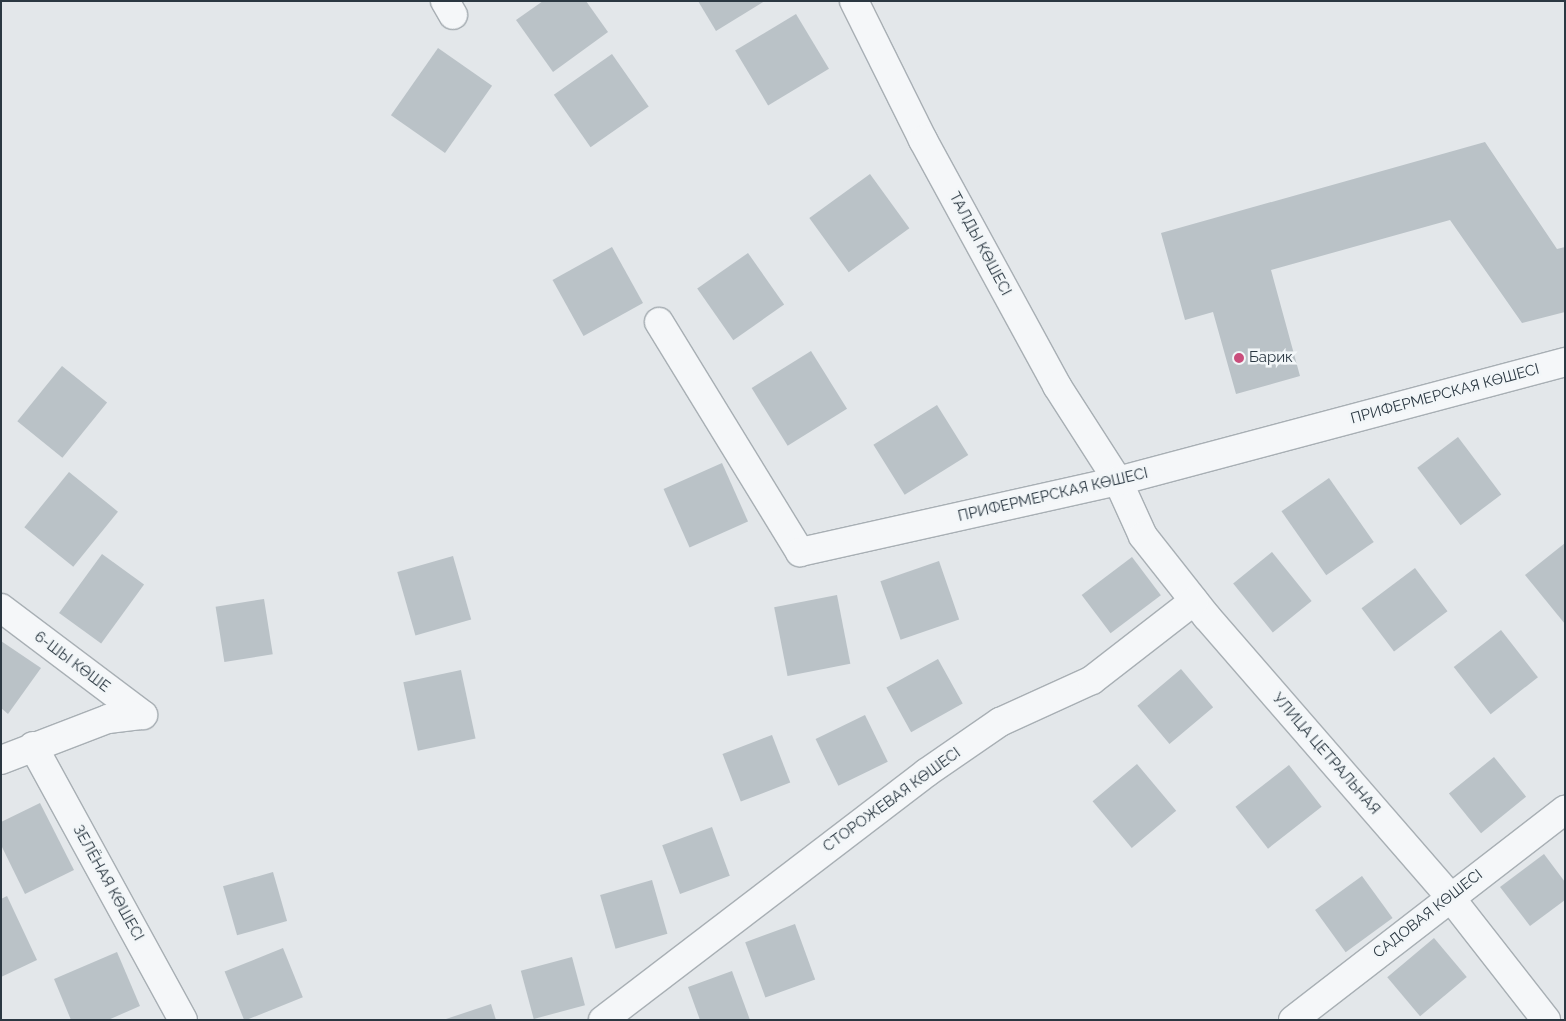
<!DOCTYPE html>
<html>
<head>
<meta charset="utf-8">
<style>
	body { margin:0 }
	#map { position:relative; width:1566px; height:1021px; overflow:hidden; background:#e3e7ea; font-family:Raleway,sans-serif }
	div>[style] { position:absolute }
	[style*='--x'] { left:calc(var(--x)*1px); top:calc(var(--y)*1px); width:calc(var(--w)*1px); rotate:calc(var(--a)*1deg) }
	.building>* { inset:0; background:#bac2c7; transform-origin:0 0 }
	.roads { filter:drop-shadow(1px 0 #a8afb4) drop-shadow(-1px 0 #a8afb4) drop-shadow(0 1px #a8afb4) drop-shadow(0 -1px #a8afb4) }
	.minor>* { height:28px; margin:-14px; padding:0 14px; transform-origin:14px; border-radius:14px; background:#f5f7f9 }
	.dots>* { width:14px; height:14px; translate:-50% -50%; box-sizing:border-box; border:2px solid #f2f6f8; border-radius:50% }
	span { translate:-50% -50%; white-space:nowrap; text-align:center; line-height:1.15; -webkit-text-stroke:5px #f2f6f8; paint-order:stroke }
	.street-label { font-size:15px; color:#2b3842 }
	.poi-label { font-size:15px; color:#2b3842 }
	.left { translate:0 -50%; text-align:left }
	.frame { position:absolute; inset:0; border:2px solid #2b3842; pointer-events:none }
</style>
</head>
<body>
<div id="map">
	<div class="building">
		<i style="clip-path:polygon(543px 1px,586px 1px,608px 32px,553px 72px,516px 20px)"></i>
		<i style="clip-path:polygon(698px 1px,765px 1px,716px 31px)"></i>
		<i style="left:796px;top:14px;width:64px;height:71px;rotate:59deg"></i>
		<i style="left:438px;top:48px;width:66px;height:82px;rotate:35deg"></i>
		<i style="left:612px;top:54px;width:64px;height:71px;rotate:55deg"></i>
		<i style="clip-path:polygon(1485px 142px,1557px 249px,1565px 247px,1565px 312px,1522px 323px,1450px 220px,1271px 270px,1300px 376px,1236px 394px,1213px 312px,1185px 320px,1161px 233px)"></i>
		<i style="left:870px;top:174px;width:67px;height:75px;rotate:54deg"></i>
		<i style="left:612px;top:247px;width:64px;height:68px;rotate:61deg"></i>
		<i style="left:748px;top:253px;width:63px;height:62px;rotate:55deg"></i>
		<i style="left:811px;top:351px;width:68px;height:70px;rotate:58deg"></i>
		<i style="left:62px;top:366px;width:58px;height:71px;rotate:39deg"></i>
		<i style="left:937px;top:405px;width:59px;height:75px;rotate:58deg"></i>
		<i style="left:1458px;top:437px;width:72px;height:51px;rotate:53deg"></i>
		<i style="left:722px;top:463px;width:64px;height:64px;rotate:66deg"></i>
		<i style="left:69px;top:472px;width:63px;height:71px;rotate:39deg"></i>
		<i style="left:1329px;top:478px;width:78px;height:58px;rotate:55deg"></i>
		<i style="clip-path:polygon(1565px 543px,1565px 624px,1525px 575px)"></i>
		<i style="left:1272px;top:552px;width:63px;height:50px;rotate:51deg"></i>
		<i style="left:102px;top:554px;width:52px;height:73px;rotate:36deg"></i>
		<i style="left:453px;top:556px;width:66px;height:58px;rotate:74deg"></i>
		<i style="left:1132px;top:557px;width:48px;height:63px;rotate:53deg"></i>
		<i style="left:939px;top:561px;width:62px;height:62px;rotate:71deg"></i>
		<i style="left:1415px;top:568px;width:54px;height:67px;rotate:53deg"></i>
		<i style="left:837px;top:595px;width:70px;height:64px;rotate:79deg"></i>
		<i style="left:264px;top:599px;width:56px;height:49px;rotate:81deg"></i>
		<i style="left:1501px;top:630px;width:60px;height:60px;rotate:52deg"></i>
		<i style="clip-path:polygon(1px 641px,41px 668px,8px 714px,1px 708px)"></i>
		<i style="left:938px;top:659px;width:51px;height:59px;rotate:61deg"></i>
		<i style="left:1181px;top:669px;width:50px;height:57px;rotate:50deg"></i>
		<i style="left:461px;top:670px;width:70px;height:59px;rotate:78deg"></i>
		<i style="left:865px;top:715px;width:52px;height:55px;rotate:64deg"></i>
		<i style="left:772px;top:735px;width:51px;height:53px;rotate:69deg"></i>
		<i style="left:1494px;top:757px;width:51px;height:58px;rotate:51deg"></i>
		<i style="left:1137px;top:764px;width:61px;height:58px;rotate:50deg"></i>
		<i style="left:1289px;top:765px;width:53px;height:68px;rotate:52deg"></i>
		<i style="clip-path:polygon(40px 803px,74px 870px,25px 894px,1px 845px,1px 822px)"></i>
		<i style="left:712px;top:827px;width:52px;height:53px;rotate:70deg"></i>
		<i style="clip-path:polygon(1544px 854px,1565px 882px,1565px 900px,1530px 926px,1500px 887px)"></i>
		<i style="left:273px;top:872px;width:51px;height:52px;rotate:74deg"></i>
		<i style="left:1362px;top:876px;width:52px;height:58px;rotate:54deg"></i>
		<i style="left:652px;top:880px;width:56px;height:54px;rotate:74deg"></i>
		<i style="clip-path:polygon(7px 896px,37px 960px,1px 977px,1px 899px)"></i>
		<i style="left:795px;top:924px;width:59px;height:53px;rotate:70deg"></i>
		<i style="left:1434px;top:938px;width:51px;height:61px;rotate:50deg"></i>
		<i style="left:283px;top:948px;width:53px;height:63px;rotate:68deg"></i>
		<i style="clip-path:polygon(117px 952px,140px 1006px,108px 1020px,71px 1020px,54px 979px)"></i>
		<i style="left:572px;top:957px;width:50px;height:53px;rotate:75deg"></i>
		<i style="clip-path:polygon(732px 971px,750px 1020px,700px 1020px,688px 987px)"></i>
		<i style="clip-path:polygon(491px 1004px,496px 1020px,446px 1020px,446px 1019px)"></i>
	</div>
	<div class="roads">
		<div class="minor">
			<i style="--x:445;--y:1;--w:16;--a:60"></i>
			<i style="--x:854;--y:1;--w:155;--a:63.6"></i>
			<i style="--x:923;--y:140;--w:280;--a:61.4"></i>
			<i style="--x:1057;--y:386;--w:113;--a:57.3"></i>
			<i style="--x:1118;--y:481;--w:60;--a:65.6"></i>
			<i style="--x:1143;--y:536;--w:103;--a:51.7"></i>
			<i style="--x:1207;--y:617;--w:371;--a:49"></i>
			<i style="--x:1450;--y:897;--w:156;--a:52"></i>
			<i style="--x:659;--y:322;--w:270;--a:58.5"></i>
			<i style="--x:800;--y:552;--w:326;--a:-12.6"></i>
			<i style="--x:1118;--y:481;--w:463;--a:-14.9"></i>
			<i style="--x:1;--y:608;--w:178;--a:37"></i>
			<i style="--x:33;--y:746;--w:312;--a:61.3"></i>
			<i style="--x:1;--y:760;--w:115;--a:-21"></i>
			<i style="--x:108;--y:719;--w:35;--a:-7"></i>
			<i style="--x:603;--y:1020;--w:407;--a:-37.4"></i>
			<i style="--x:926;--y:773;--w:90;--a:-34.6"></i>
			<i style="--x:1000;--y:722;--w:101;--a:-24.5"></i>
			<i style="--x:1092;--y:680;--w:129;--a:-37.8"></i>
			<i style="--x:1293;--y:1020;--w:344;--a:-37.7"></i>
		</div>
	</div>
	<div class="dots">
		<i style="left:1239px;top:358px;background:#c94e7c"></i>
	</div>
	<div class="street-label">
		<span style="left:980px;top:244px;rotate:62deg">ТАЛДЫ КӨШЕСІ</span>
		<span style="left:1445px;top:394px;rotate:-15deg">ПРИФЕРМЕРСКАЯ КӨШЕСІ</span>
		<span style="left:1053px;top:495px;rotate:-13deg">ПРИФЕРМЕРСКАЯ КӨШЕСІ</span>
		<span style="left:72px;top:662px;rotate:37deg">6-ШЫ КӨШЕ</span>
		<span style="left:1326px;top:754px;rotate:49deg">УЛИЦА ЦЕТРАЛЬНАЯ</span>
		<span style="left:892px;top:800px;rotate:-36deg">СТОРОЖЕВАЯ КӨШЕСІ</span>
		<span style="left:108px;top:883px;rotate:61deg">ЗЕЛЁНАЯ КӨШЕСІ</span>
		<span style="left:1428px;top:914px;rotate:-38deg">САДОВАЯ КӨШЕСІ</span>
	</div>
	<div class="poi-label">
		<span class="left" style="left:1249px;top:358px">Барик</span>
	</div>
	<div class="frame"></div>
</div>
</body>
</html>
